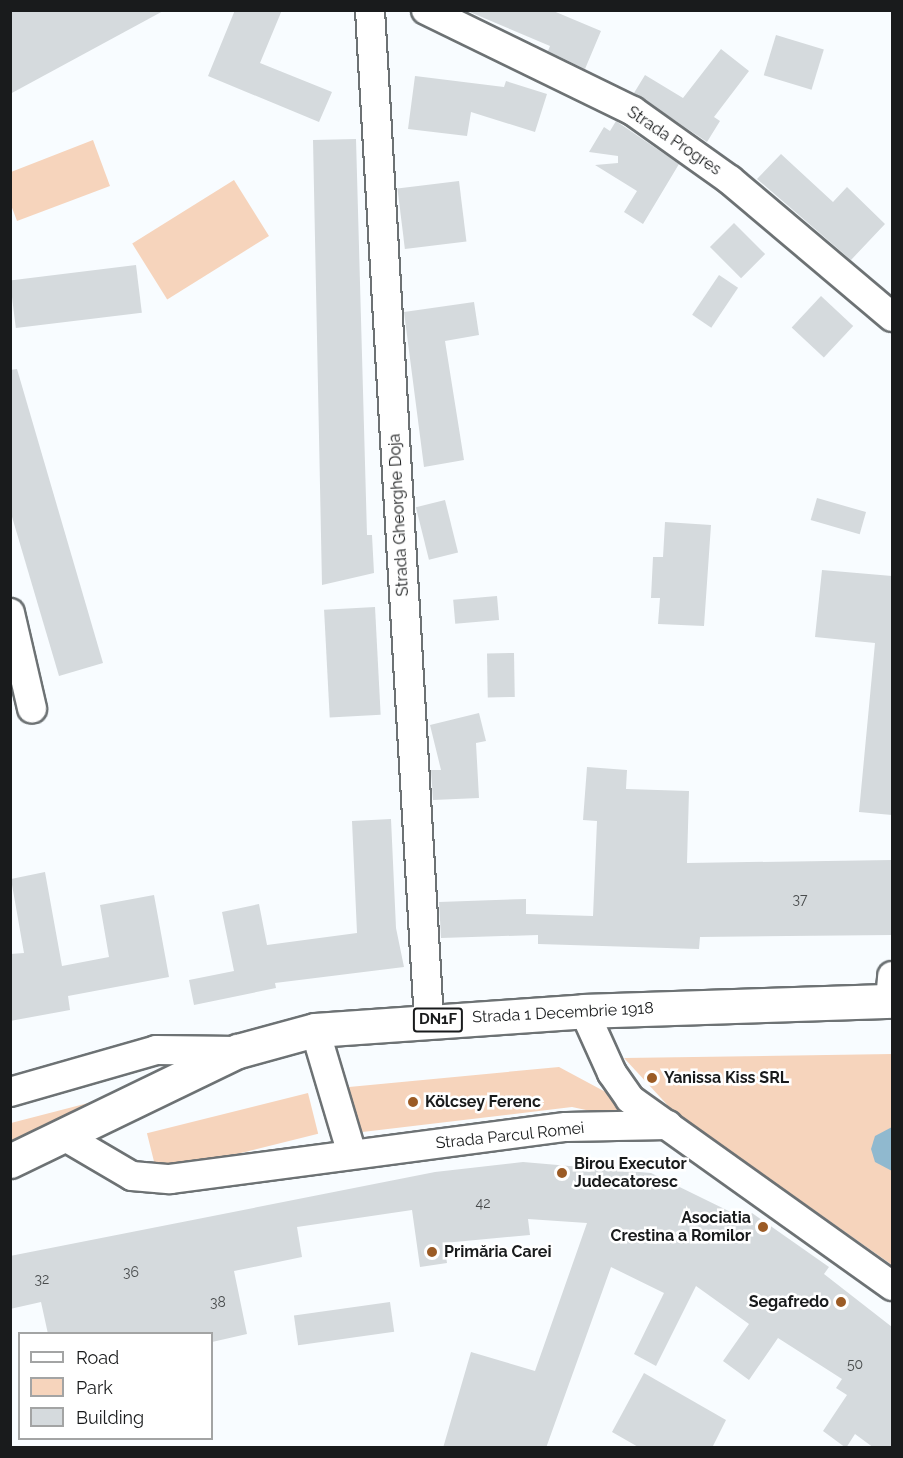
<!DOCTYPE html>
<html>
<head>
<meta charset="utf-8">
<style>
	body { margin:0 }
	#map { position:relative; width:903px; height:1458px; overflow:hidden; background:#f8fcff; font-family:Raleway,sans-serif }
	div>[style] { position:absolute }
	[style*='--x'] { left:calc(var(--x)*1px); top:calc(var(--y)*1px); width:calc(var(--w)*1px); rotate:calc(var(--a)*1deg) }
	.green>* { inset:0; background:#f6d4bc; transform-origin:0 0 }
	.water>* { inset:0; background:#90b9cf }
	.building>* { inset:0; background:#d5dadd; transform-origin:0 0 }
	.roads { filter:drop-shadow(2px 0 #6d7274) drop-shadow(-2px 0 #6d7274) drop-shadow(0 2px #6d7274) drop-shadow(0 -2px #6d7274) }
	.street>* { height:28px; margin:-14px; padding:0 14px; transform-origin:14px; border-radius:14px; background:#fff }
	.primary>* { height:33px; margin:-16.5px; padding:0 16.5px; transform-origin:16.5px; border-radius:16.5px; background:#fff }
	.dots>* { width:16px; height:16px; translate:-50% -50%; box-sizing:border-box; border:3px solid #fff; border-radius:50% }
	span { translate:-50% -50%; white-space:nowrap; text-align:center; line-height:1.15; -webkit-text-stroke:5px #fff; paint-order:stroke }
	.number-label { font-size:14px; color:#484b4c }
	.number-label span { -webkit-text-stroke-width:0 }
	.shield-label span { padding:2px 4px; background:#fff; border:2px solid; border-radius:4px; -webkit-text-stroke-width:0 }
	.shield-label { font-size:15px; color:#191b1c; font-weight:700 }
	.street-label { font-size:16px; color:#191b1c }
	.poi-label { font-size:16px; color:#191b1c; font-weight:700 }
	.left { translate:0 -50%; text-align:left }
	.right { translate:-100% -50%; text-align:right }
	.frame { position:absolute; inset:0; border:12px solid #191b1c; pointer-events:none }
	.legend { position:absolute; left:18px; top:1332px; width:195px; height:108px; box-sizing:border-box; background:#fff; border:2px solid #a3a4a4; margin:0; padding:8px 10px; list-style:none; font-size:18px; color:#191b1c }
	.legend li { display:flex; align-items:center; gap:12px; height:30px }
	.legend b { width:30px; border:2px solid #a3a4a4 }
</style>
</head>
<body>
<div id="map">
	<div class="green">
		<i style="clip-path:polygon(93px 140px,110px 186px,17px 221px,11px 205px,11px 172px)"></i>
		<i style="left:234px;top:180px;width:66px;height:120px;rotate:58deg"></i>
		<i style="clip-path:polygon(892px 1054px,892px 1265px,672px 1110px,624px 1058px)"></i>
		<i style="clip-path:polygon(559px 1067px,628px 1104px,637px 1121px,572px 1107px,354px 1133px,349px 1087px)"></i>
		<i style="left:308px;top:1093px;width:42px;height:166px;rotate:76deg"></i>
		<i style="clip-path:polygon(123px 1094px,11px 1141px,11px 1123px)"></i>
	</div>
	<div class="water">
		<i style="clip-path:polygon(892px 1127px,892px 1171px,875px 1162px,871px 1149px,875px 1136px)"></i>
	</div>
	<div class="building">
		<i style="clip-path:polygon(10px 10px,165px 10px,10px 94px)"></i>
		<i style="clip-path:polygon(235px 10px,282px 10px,260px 63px,332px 92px,319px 122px,208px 76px)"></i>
		<i style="clip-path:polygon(465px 10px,551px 10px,601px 31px,585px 69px,548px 51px,550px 46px)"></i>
		<i style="left:776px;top:35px;width:50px;height:42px;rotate:17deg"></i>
		<i style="clip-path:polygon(721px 49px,749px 71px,714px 117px,720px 121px,707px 142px,634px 93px,645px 75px,683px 98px)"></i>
		<i style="clip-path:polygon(415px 76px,504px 87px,506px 81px,547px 94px,535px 132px,471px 112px,467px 136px,408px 129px)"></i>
		<i style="clip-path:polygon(616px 121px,679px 164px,643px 224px,624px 212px,637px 191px,595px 165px,618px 163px,618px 156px,589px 152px,604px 127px,610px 131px)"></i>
		<i style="clip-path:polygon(356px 139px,367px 535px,372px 535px,374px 573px,322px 585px,313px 140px)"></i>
		<i style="clip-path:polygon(781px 154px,833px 202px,847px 187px,885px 224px,851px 260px,757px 179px)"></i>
		<i style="left:459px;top:181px;width:61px;height:62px;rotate:83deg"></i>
		<i style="left:734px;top:223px;width:44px;height:34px;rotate:45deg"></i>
		<i style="left:136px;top:265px;width:48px;height:127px;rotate:83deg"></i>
		<i style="left:719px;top:275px;width:23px;height:48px;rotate:34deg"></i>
		<i style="left:821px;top:296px;width:44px;height:43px;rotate:43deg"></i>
		<i style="clip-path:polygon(474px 302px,479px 335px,445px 341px,464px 460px,424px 467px,404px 312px)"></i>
		<i style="clip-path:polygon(17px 369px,103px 663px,59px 676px,10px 510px,10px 370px)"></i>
		<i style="left:817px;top:498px;width:51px;height:23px;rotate:16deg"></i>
		<i style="left:445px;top:500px;width:54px;height:30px;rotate:76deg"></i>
		<i style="clip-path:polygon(665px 522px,711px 525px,704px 626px,658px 624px,660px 598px,651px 598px,653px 557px,663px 557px)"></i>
		<i style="clip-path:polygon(822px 570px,892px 576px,892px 815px,859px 812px,875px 643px,815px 637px)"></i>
		<i style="left:497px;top:596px;width:24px;height:44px;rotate:85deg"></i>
		<i style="left:375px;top:607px;width:108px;height:51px;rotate:87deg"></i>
		<i style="left:514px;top:653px;width:44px;height:27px;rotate:89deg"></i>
		<i style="clip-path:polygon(479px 713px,486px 741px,476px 743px,479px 798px,433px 800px,431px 770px,441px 770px,430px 725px)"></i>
		<i style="clip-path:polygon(587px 767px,627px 770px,626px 789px,689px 791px,687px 863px,892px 860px,892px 935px,700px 937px,699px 949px,538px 944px,538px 935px,441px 938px,439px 902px,526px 899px,526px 914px,593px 916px,597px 821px,583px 820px)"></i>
		<i style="clip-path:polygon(391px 819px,396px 928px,404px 967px,275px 983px,276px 988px,194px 1005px,189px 980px,234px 971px,222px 912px,259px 904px,267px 945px,357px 933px,352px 821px)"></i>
		<i style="clip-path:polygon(45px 872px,62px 966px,109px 957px,100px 905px,154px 895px,169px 977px,68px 996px,70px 1010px,10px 1021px,10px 954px,24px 953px,11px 879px)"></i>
		<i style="clip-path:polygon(523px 1162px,651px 1173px,747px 1220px,752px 1213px,829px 1267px,824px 1274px,892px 1327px,892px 1448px,874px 1448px,855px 1434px,846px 1448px,823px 1431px,847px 1395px,836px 1388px,842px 1379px,778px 1338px,749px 1380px,723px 1361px,749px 1324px,696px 1286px,656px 1366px,634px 1354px,664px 1293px,611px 1267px,546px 1448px,443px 1448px,471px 1352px,535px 1371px,587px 1223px,528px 1219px,530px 1235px,444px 1243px,447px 1263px,420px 1267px,412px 1210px,297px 1227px,302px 1257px,234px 1271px,247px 1334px,212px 1342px,212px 1334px,48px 1334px,41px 1302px,10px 1309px,10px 1256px,435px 1172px)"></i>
		<i style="left:390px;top:1302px;width:30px;height:97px;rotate:82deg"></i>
		<i style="clip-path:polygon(644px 1373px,726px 1420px,712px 1448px,640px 1448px,612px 1432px)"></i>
	</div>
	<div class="roads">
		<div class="street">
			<i style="--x:370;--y:10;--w:1012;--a:86.66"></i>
			<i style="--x:426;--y:10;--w:230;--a:26"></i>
			<i style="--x:633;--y:111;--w:119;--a:35.4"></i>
			<i style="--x:730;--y:180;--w:212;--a:40.2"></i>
			<i style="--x:10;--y:613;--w:98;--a:77"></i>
			<i style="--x:890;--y:1001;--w:25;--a:-85"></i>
			<i style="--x:584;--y:1011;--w:68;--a:65.7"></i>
			<i style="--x:612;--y:1073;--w:32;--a:55"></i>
			<i style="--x:630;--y:1099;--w:322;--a:35.5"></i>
			<i style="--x:315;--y:1030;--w:129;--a:73.4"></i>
			<i style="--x:10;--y:1092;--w:152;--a:-16"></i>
			<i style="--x:156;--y:1050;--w:82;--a:0.7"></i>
			<i style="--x:62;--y:1135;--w:81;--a:30.4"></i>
			<i style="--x:132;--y:1176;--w:38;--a:5"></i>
			<i style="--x:170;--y:1179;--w:399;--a:-7.5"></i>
			<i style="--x:566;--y:1127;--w:102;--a:-1.1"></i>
		</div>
		<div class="primary">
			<i style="--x:10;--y:1161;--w:253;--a:-25.8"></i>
			<i style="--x:238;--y:1051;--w:80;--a:-15.3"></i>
			<i style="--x:315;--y:1030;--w:270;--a:-4"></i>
			<i style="--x:584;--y:1011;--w:308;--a:-1.9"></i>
		</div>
	</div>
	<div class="dots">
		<i style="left:652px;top:1078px;background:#9b5b25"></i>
		<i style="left:413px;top:1102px;background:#9b5b25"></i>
		<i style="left:562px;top:1173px;background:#9b5b25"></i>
		<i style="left:763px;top:1227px;background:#9b5b25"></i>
		<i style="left:432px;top:1252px;background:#9b5b25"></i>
		<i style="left:841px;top:1302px;background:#9b5b25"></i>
	</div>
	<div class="number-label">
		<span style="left:800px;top:899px">37</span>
		<span style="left:483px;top:1203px">42</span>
		<span style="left:131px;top:1272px">36</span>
		<span style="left:42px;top:1279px">32</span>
		<span style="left:218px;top:1302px">38</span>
		<span style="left:855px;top:1364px">50</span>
	</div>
	<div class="shield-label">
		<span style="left:438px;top:1020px">DN1F</span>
	</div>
	<div class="street-label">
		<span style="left:674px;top:141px;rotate:34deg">Strada Progres</span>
		<span style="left:399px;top:515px;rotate:-93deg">Strada Gheorghe Doja</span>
		<span style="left:563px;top:1013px;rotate:-3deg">Strada 1 Decembrie 1918</span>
		<span style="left:510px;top:1136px;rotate:-6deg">Strada Parcul Romei</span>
	</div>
	<div class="poi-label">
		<span class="left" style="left:664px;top:1078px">Yanissa Kiss SRL</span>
		<span class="left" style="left:425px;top:1102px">Kölcsey Ferenc</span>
		<span class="left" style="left:574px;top:1173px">Birou Executor<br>Judecatoresc</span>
		<span class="right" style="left:751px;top:1227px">Asociatia<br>Crestina a Romilor</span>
		<span class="left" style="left:444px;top:1252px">Primăria Carei</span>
		<span class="right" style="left:829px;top:1302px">Segafredo</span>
	</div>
	<div class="frame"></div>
	<ul class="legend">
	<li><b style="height:8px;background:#fff"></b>Road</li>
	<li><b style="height:16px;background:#f6d4bc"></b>Park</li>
	<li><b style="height:16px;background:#d5dadd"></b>Building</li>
	</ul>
</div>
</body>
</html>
